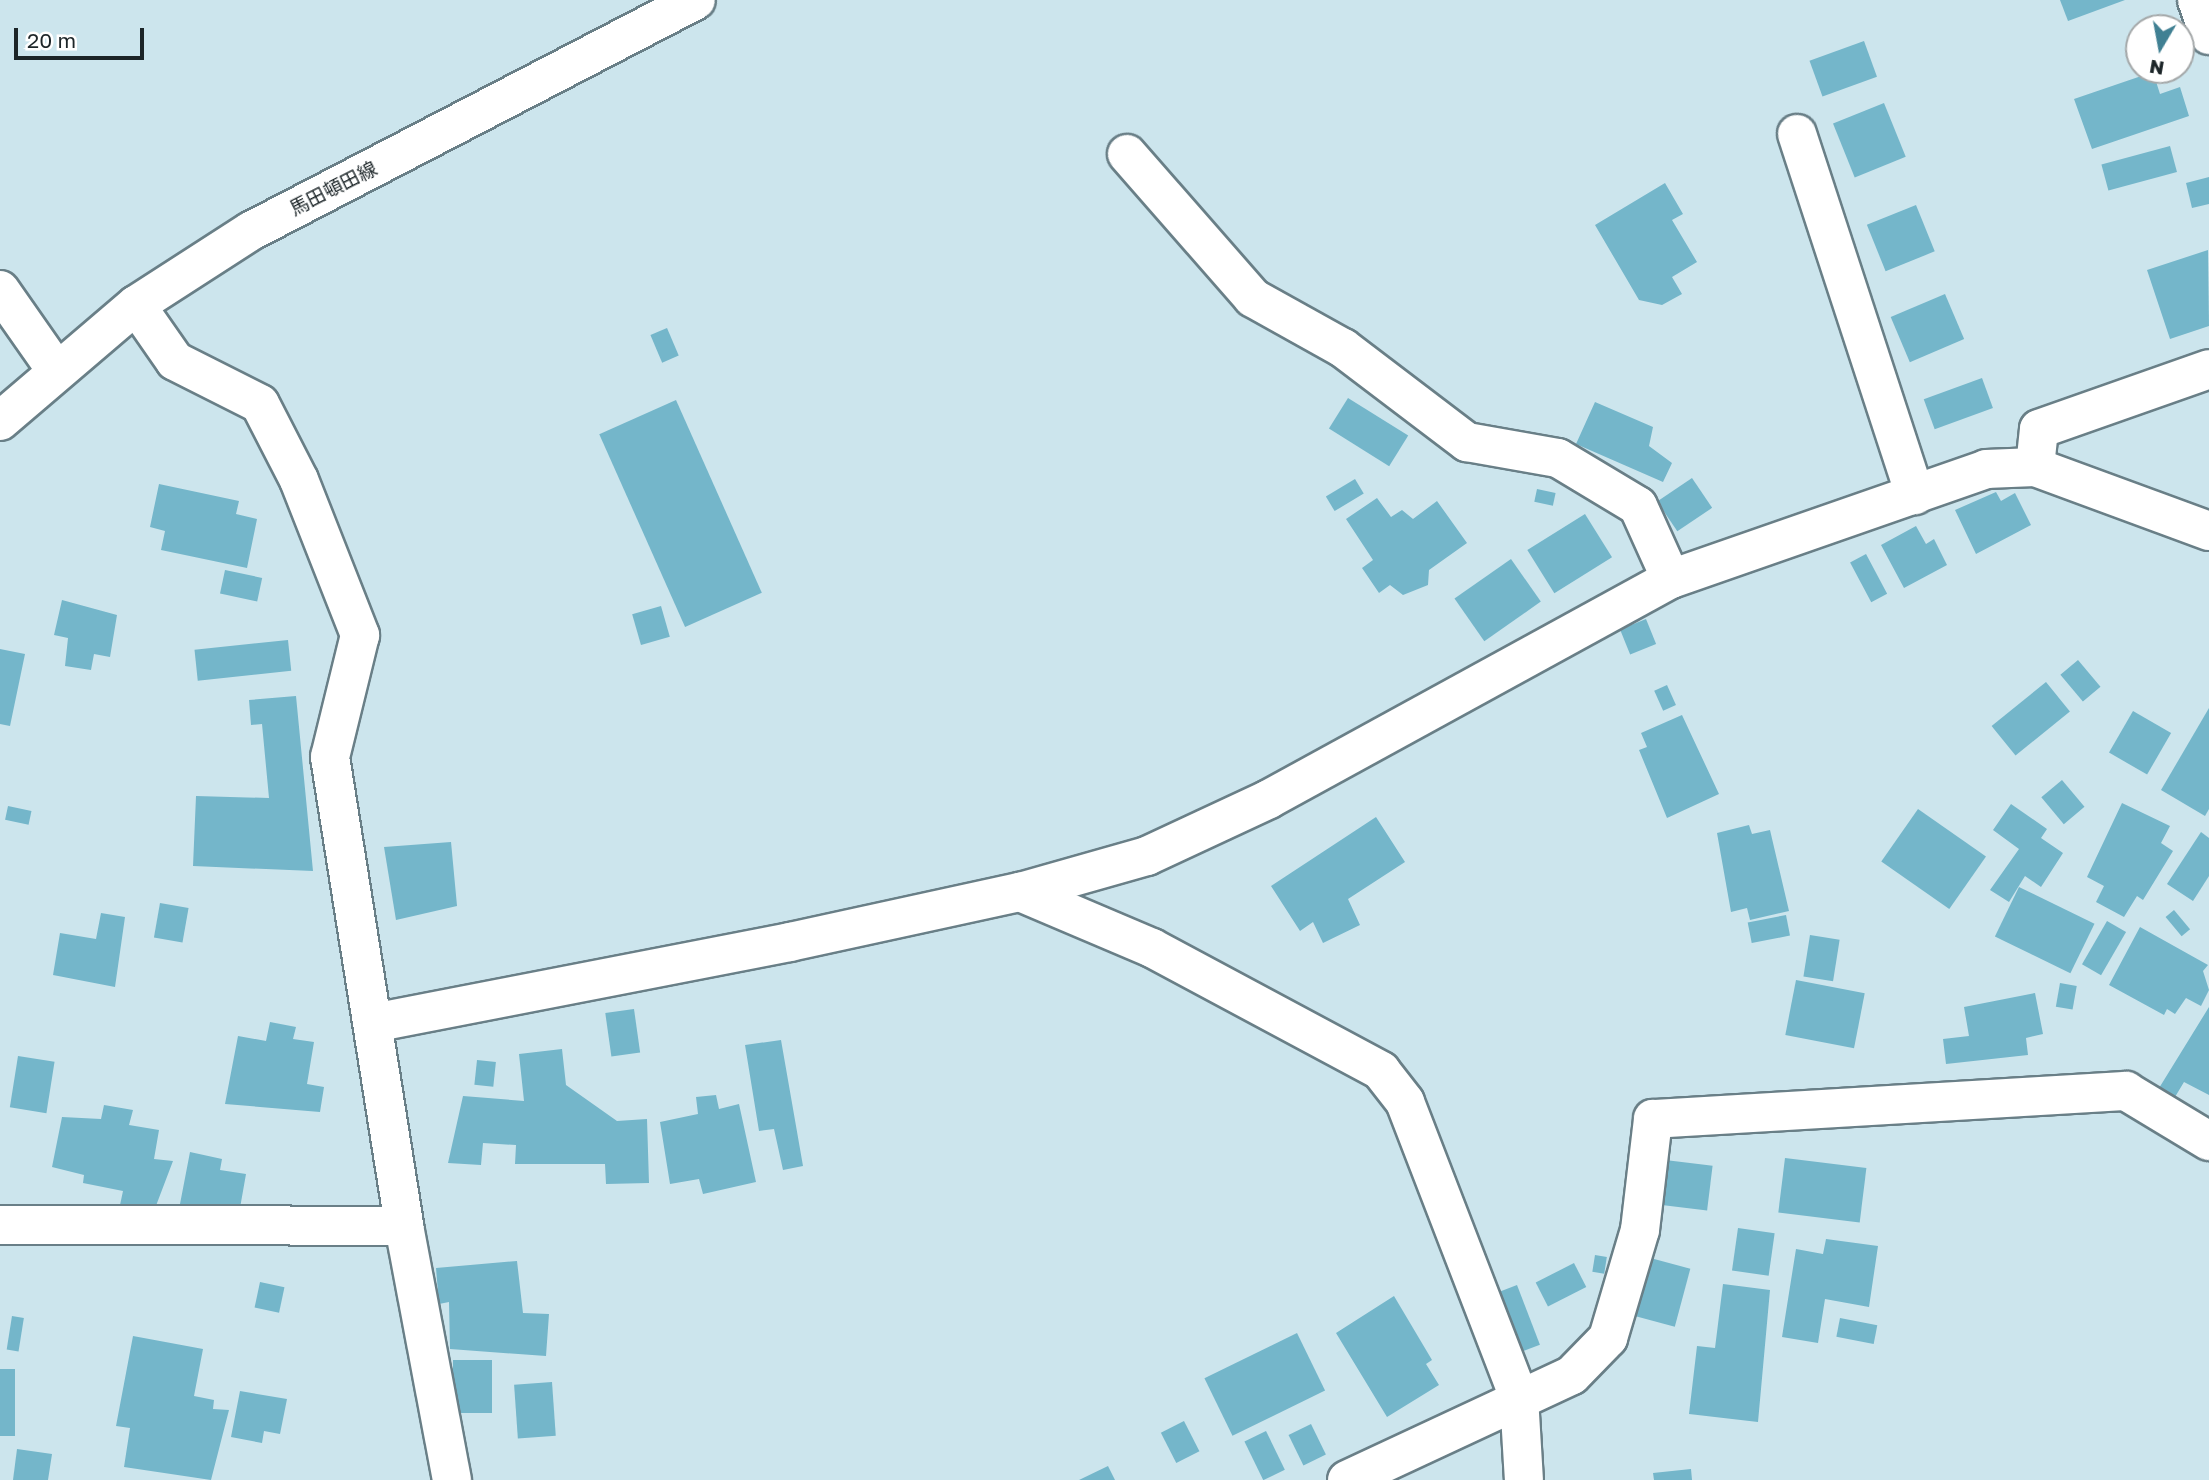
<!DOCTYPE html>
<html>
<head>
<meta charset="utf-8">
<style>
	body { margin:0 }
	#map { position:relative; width:2209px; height:1480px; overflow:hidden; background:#cce5ed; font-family:"Golos Text","Noto Sans JP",sans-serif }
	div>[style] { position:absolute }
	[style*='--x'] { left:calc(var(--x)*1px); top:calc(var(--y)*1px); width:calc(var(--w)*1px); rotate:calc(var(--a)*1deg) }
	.building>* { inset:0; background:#74b6ca; transform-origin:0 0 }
	.roads { filter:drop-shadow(2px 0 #697f87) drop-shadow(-2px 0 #697f87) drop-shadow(0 2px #697f87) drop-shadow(0 -2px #697f87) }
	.minor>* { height:38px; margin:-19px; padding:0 19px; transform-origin:19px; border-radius:19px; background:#fff }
	.major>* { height:38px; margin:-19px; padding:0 19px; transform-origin:19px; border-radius:19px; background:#fff }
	span { translate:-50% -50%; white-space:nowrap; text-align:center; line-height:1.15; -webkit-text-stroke:7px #fff; paint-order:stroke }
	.street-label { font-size:19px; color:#1c2528 }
	.north { position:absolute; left:2125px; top:14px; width:70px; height:70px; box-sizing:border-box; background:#fff; border:2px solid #a4a8a9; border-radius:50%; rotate:190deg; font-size:19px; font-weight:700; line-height:28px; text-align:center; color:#1c2528 }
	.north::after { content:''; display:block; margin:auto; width:24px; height:32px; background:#408093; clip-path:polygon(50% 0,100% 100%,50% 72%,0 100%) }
	.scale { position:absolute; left:14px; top:28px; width:130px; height:32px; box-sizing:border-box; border:4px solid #1c2528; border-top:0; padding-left:9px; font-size:21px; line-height:24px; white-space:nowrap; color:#1c2528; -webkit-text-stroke:5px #fff; paint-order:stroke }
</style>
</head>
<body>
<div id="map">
	<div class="building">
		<i style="clip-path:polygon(2060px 0,2125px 0,2068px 21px)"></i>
		<i style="left:1864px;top:41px;width:38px;height:58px;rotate:70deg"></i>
		<i style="clip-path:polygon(2153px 72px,2160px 94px,2180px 87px,2189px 116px,2092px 149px,2074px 99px)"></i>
		<i style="left:1884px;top:103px;width:58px;height:55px;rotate:68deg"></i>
		<i style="left:2170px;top:146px;width:27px;height:71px;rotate:75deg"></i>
		<i style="clip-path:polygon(2209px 177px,2209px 204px,2192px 208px,2186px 183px)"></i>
		<i style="clip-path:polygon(1665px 183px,1683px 214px,1672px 220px,1697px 262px,1672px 277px,1682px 294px,1662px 305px,1639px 300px,1595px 225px)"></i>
		<i style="left:1916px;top:205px;width:50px;height:53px;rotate:68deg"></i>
		<i style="clip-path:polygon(2208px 250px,2209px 326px,2170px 339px,2147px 270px)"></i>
		<i style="left:1945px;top:294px;width:49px;height:59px;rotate:67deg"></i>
		<i style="left:667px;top:328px;width:30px;height:18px;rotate:67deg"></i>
		<i style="left:1982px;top:378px;width:32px;height:62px;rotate:70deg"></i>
		<i style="left:1348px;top:398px;width:71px;height:36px;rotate:32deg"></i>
		<i style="left:676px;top:400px;width:211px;height:84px;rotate:66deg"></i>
		<i style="clip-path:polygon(1595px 402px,1653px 427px,1649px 446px,1672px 463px,1663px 482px,1576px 444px)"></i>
		<i style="left:1692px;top:478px;width:36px;height:42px;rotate:56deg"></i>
		<i style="left:1355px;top:479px;width:17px;height:34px;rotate:59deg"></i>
		<i style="clip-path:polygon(159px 484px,239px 501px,236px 514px,257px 519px,247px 568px,161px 550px,165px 531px,150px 527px)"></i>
		<i style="left:1537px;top:489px;width:19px;height:13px;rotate:12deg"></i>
		<i style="clip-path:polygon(1996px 492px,2001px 501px,2015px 493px,2031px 525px,1976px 554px,1955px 510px)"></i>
		<i style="clip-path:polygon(1377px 498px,1391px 517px,1402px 510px,1413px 519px,1437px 501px,1467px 543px,1429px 570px,1428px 585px,1403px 595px,1390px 585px,1379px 593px,1362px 568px,1373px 560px,1346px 519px)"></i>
		<i style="left:1585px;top:514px;width:51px;height:68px;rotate:58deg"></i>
		<i style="clip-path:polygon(1916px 526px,1926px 544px,1934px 539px,1947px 565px,1904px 588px,1881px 545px)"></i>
		<i style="left:1866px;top:554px;width:45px;height:18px;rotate:62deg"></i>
		<i style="left:1511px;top:559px;width:52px;height:69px;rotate:55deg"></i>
		<i style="left:225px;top:570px;width:38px;height:24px;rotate:12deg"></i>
		<i style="clip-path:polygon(62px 600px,117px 615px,110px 657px,94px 654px,91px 670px,65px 666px,68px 638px,54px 635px)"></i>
		<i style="left:661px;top:606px;width:32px;height:30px;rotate:74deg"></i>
		<i style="left:1646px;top:619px;width:27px;height:28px;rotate:68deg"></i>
		<i style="left:288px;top:640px;width:31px;height:94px;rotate:84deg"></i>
		<i style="clip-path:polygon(0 649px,25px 654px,10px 726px,0 724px)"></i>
		<i style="left:2078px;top:660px;width:35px;height:23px;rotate:50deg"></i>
		<i style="left:2046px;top:682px;width:38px;height:70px;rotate:51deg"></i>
		<i style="left:1667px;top:685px;width:22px;height:14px;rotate:66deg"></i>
		<i style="clip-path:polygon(296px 696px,313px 871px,193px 866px,196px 796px,269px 798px,262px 724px,251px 725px,249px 700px)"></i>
		<i style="clip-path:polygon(2209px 708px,2209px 809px,2205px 816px,2161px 790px)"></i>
		<i style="left:2133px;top:711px;width:44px;height:48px;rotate:30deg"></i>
		<i style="clip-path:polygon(1682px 715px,1719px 794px,1667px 818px,1639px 750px,1647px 747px,1641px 733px)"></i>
		<i style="left:2062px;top:780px;width:35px;height:27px;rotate:50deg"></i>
		<i style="clip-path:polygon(2122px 803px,2170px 826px,2161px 843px,2173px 851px,2143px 900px,2137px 896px,2124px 917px,2096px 902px,2104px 886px,2087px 877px)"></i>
		<i style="clip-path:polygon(2011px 804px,2047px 829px,2041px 838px,2063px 853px,2041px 887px,2025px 876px,2009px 902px,1990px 890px,2019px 849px,1993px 830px)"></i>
		<i style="left:8px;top:806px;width:24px;height:14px;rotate:12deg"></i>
		<i style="left:1918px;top:809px;width:83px;height:64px;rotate:35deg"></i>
		<i style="clip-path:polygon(1376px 817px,1405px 862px,1348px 899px,1360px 925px,1323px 943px,1313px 922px,1300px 931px,1271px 886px)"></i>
		<i style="clip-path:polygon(1749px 825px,1752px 834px,1770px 830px,1789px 911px,1750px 920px,1747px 908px,1731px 912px,1717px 833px)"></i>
		<i style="clip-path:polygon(2201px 832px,2209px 838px,2209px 876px,2193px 901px,2167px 884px)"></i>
		<i style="clip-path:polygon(451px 842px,457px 906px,396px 920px,384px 847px)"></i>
		<i style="left:2019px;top:887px;width:84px;height:55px;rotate:26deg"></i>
		<i style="left:160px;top:903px;width:29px;height:35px;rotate:10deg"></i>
		<i style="left:2174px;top:910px;width:25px;height:11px;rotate:50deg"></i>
		<i style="clip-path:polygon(101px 913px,125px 917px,115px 987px,53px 975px,60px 933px,96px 939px)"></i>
		<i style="left:1786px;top:915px;width:21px;height:39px;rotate:79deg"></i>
		<i style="left:2107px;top:921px;width:22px;height:50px;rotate:30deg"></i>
		<i style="clip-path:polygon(2140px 927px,2208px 965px,2203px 971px,2209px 990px,2201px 1006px,2186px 998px,2175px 1014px,2167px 1009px,2164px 1015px,2109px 985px)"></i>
		<i style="left:1810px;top:935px;width:30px;height:42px;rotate:9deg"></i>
		<i style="left:1796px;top:980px;width:70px;height:56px;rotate:11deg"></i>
		<i style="left:2060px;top:983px;width:17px;height:24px;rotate:10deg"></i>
		<i style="clip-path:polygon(2035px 993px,2043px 1034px,2026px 1038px,2028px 1055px,1946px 1064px,1943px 1039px,1969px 1036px,1964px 1007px)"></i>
		<i style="clip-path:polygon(2209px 1007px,2209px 1095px,2184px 1082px,2172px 1102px,2156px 1093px)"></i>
		<i style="left:634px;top:1009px;width:44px;height:29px;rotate:82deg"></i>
		<i style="clip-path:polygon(270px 1022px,296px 1027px,293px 1039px,314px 1042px,307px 1084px,324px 1087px,320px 1112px,225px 1104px,238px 1036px,266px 1041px)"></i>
		<i style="clip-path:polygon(781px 1040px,803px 1166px,783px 1170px,774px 1129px,759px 1131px,745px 1045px)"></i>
		<i style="clip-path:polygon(562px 1049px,566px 1085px,617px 1121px,647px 1119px,649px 1183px,606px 1184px,605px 1164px,515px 1164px,516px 1145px,483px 1143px,481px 1165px,448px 1163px,463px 1096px,524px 1101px,519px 1054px)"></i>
		<i style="left:18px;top:1056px;width:37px;height:52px;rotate:9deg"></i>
		<i style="left:477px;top:1060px;width:19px;height:25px;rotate:6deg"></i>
		<i style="clip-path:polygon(716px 1095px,719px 1109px,739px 1104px,756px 1182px,703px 1194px,699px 1179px,670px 1184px,660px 1122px,698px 1114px,696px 1097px)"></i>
		<i style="clip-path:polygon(104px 1105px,133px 1110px,129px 1125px,159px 1130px,154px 1159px,173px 1161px,154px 1211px,120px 1205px,123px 1191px,83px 1183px,84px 1175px,52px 1167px,62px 1117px,101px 1119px)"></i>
		<i style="clip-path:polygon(190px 1152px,222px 1159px,220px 1170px,246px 1174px,240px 1208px,180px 1204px)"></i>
		<i style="left:1785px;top:1158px;width:82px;height:55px;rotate:7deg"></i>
		<i style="left:1657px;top:1159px;width:56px;height:45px;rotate:7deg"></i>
		<i style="left:1738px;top:1228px;width:37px;height:43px;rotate:8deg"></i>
		<i style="clip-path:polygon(1826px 1239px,1878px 1246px,1869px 1307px,1825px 1299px,1818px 1343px,1782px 1337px,1796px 1249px,1823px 1254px)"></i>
		<i style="left:1595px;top:1255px;width:12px;height:17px;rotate:9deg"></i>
		<i style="left:1643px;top:1256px;width:49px;height:60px;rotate:15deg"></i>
		<i style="clip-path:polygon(517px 1261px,523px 1313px,549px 1314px,546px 1356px,450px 1349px,449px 1302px,439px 1304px,436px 1268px)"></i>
		<i style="left:1574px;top:1263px;width:27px;height:43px;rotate:63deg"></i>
		<i style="left:260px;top:1282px;width:25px;height:26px;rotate:12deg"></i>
		<i style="clip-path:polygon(1723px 1284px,1770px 1290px,1758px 1422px,1689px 1414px,1697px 1346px,1715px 1348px)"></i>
		<i style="left:1517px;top:1285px;width:64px;height:32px;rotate:69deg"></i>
		<i style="clip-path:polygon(1394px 1296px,1432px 1360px,1426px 1364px,1439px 1385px,1387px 1417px,1336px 1333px)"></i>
		<i style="left:12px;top:1316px;width:12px;height:34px;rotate:9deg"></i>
		<i style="left:1840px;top:1318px;width:38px;height:19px;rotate:11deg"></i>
		<i style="left:1297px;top:1333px;width:64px;height:103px;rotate:64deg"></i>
		<i style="clip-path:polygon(133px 1336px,203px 1349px,194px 1396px,214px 1400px,213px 1409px,229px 1410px,211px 1480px,124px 1467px,130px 1428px,116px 1426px)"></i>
		<i style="left:453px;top:1360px;width:39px;height:53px"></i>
		<i style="left:0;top:1369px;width:15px;height:67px"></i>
		<i style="left:552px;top:1382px;width:54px;height:38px;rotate:86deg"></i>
		<i style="clip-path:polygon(240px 1391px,287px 1399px,280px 1434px,264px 1431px,262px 1443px,231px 1437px)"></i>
		<i style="left:1184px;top:1421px;width:34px;height:26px;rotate:63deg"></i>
		<i style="left:1311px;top:1424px;width:34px;height:25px;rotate:64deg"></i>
		<i style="left:1266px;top:1431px;width:43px;height:24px;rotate:64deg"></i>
		<i style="clip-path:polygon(17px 1449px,52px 1454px,48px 1480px,13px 1480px)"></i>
		<i style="clip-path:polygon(1108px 1466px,1115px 1480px,1079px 1480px)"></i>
		<i style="clip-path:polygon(1691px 1469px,1692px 1480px,1654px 1480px,1653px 1473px)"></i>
	</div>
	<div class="roads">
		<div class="minor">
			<i style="--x:2197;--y:0;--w:37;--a:71"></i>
			<i style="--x:1797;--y:134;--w:380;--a:71.9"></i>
			<i style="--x:1127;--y:154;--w:191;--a:48.8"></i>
			<i style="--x:1253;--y:298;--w:103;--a:29.1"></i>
			<i style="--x:1343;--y:348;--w:156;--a:37.2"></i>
			<i style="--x:1467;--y:442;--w:92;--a:10"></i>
			<i style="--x:1558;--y:458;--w:93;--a:31"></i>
			<i style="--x:1638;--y:506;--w:80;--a:65.7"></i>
			<i style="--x:0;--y:290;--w:98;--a:55"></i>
			<i style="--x:136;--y:305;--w:68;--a:55.1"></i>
			<i style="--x:175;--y:361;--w:95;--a:26.8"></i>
			<i style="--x:260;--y:404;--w:85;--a:62.8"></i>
			<i style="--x:299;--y:480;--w:167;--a:68.5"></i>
			<i style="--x:360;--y:635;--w:126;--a:103.8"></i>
			<i style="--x:330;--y:757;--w:475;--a:81"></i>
			<i style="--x:404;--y:1226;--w:258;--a:79.3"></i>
			<i style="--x:2035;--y:467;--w:38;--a:-84"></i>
			<i style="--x:2039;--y:429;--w:180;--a:-19.4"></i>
			<i style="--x:1020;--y:892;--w:143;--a:23"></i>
			<i style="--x:1152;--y:948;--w:260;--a:28.2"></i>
			<i style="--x:1381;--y:1071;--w:39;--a:52"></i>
			<i style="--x:1405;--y:1102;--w:316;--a:68.9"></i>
			<i style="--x:1519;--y:1397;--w:83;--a:86.6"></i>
			<i style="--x:373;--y:1023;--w:425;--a:-11"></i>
			<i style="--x:790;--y:942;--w:235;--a:-12.3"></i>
			<i style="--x:1020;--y:892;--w:132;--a:-15.8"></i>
			<i style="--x:1147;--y:856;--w:135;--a:-25"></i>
			<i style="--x:1269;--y:799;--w:458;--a:-28.7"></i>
			<i style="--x:1671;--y:579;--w:334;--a:-19.2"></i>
			<i style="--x:1986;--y:469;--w:49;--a:-2.3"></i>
			<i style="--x:2035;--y:467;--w:185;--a:20.2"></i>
			<i style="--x:0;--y:1225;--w:404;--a:0.1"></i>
			<i style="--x:1347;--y:1480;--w:248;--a:-25"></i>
			<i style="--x:1572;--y:1375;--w:52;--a:-45.8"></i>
			<i style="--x:1608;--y:1338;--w:113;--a:-73.5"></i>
			<i style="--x:1640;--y:1230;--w:112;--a:-83.3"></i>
			<i style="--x:1653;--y:1119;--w:474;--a:-3.4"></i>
			<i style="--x:2126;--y:1091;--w:97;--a:31.1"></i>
		</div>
		<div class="major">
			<i style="--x:0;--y:421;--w:179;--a:-40.5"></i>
			<i style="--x:136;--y:305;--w:137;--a:-32.8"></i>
			<i style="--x:251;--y:231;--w:501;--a:-27.43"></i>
		</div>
	</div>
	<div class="street-label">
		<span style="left:333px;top:188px;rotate:-27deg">馬田頓田線</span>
	</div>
	<div class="north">N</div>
	<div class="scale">20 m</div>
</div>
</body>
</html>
